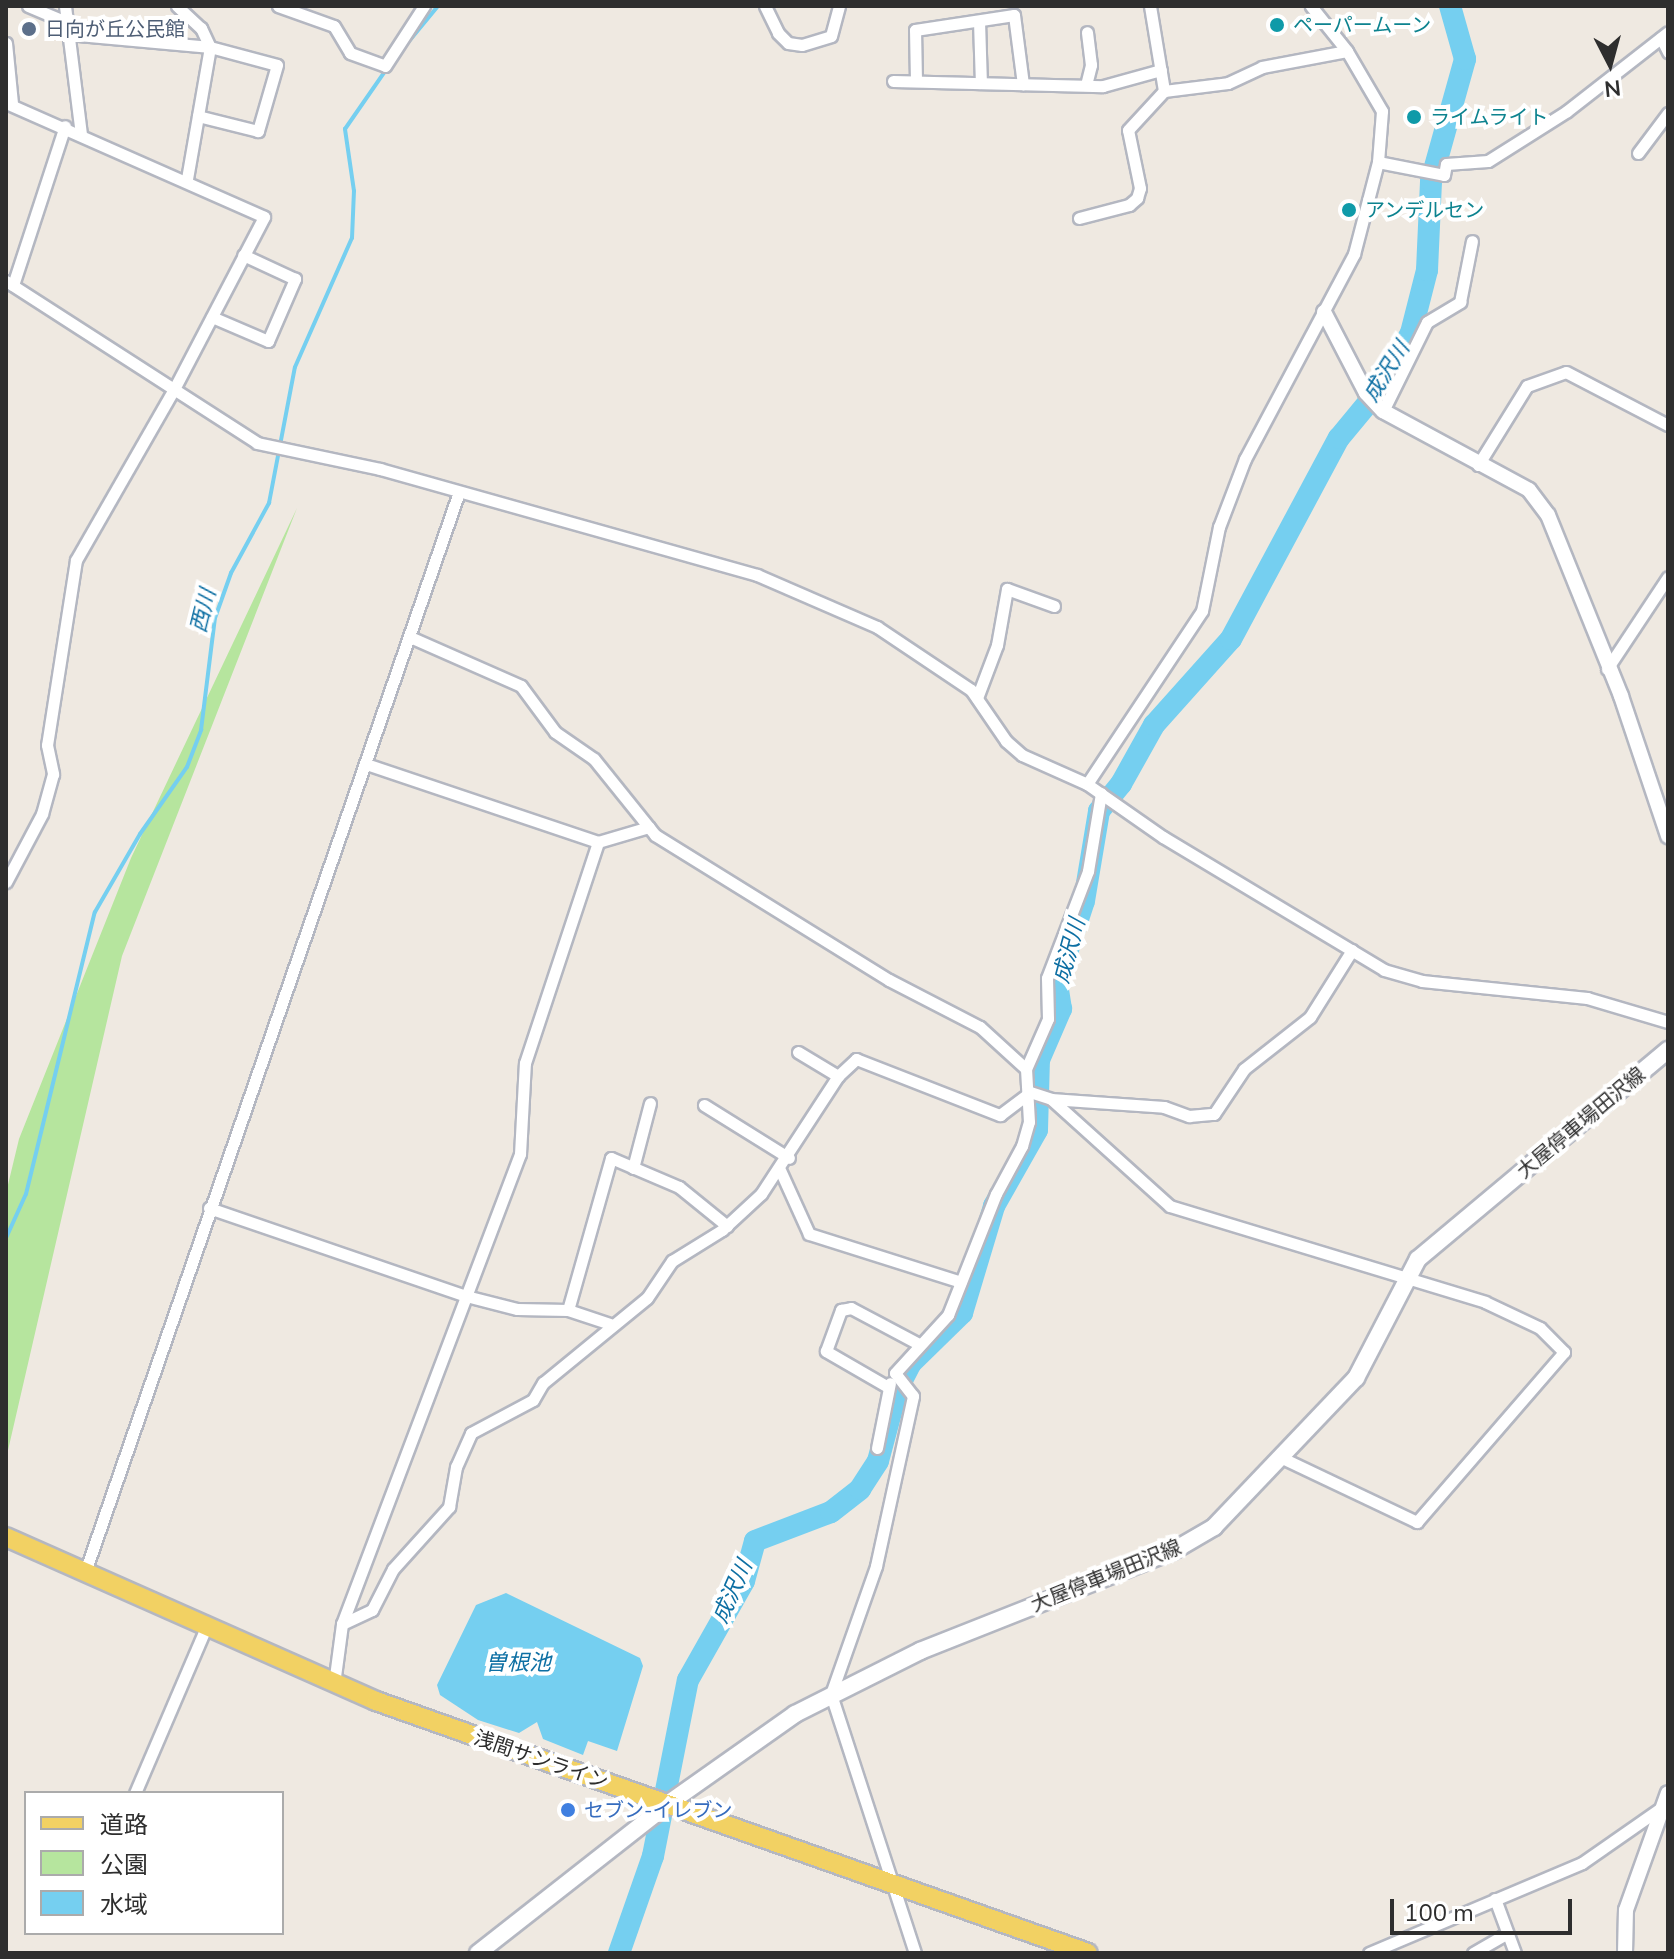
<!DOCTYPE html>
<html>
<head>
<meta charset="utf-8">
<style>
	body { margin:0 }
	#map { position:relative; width:1674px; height:1959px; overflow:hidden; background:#efe9e1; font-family:"Nunito Sans","Noto Sans JP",sans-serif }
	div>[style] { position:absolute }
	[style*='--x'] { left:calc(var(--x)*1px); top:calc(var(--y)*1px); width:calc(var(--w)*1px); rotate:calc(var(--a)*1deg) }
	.green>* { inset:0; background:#b6e59e }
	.water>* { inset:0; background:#75cff0 }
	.stream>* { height:4px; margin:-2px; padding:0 2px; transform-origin:2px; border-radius:2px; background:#75cff0 }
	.river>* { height:22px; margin:-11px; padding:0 11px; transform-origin:11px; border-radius:11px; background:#75cff0 }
	.roads { filter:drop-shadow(2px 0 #b4b7c1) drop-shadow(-2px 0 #b4b7c1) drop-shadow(0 2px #b4b7c1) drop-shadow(0 -2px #b4b7c1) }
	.minor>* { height:11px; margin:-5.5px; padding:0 5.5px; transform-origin:5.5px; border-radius:5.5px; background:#fff }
	.tertiary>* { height:14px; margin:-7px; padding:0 7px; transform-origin:7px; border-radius:7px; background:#fff }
	.secondary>* { height:16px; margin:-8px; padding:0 8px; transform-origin:8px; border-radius:8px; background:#fff }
	.primary>* { height:18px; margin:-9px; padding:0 9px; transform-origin:9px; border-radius:9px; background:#f2d163 }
	.dots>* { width:22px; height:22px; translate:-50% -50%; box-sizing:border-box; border:4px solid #fff; border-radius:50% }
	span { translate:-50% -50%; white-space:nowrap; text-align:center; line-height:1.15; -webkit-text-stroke:8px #fff; paint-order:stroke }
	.culture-label { font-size:20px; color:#0d838f }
	.left { translate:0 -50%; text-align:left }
	.service-label { font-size:20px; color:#4e5e75 }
	.street-label { font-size:20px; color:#2e2e2e }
	.shop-label { font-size:20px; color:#366cbe }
	.water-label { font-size:22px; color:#0d6fa3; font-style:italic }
	.frame { position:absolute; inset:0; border:8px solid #2e2e2e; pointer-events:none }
	.legend { position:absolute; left:24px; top:1791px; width:260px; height:144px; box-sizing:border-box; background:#fff; border:2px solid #ababab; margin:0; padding:10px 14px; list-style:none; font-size:24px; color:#2e2e2e }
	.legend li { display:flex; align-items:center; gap:16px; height:40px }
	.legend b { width:40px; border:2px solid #ababab }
	.north { position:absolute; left:1570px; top:24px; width:80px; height:80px; -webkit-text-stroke:6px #fff; paint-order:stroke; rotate:174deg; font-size:22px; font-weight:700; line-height:32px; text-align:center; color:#2e2e2e }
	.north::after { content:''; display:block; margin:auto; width:28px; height:36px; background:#2e2e2e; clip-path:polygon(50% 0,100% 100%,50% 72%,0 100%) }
	.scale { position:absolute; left:1390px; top:1899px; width:182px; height:36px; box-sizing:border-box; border:4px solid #2e2e2e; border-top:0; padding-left:10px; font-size:24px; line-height:28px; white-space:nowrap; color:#2e2e2e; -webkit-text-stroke:6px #fff; paint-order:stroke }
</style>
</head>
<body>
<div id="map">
	<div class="green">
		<i style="clip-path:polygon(297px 508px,122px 956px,6px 1459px,6px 1193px,19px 1139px,131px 858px)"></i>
	</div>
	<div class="water">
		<i style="clip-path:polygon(506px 1593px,640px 1658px,643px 1666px,617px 1751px,588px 1741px,583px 1755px,543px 1739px,537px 1722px,519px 1733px,478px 1720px,440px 1695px,437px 1685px,476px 1605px)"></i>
	</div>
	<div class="stream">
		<i style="--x:396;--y:57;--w:66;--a:-50.5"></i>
		<i style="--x:6;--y:1238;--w:48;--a:-65.6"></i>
		<i style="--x:26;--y:1194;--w:290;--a:-76.3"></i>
		<i style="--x:95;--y:912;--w:90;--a:-60"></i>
		<i style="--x:140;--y:834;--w:82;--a:-55"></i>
		<i style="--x:187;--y:767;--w:40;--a:-69"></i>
		<i style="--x:201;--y:730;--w:113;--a:-82.9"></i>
		<i style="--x:215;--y:618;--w:48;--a:-70.4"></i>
		<i style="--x:231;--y:573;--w:80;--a:-61.5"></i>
		<i style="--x:269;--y:503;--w:138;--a:-79.2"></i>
		<i style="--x:295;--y:367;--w:141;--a:-66.2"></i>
		<i style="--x:352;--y:238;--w:47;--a:-87.6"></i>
		<i style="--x:354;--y:191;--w:63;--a:-98.3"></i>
		<i style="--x:345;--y:129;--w:75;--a:-55.3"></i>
	</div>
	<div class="river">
		<i style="--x:619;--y:1953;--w:103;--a:-70.7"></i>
		<i style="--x:653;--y:1856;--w:179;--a:-78.8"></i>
		<i style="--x:688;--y:1680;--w:114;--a:-60.5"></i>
		<i style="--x:744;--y:1581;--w:41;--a:-74.6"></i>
		<i style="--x:755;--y:1541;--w:81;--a:-20.9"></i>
		<i style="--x:831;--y:1512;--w:37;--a:-38"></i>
		<i style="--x:860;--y:1489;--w:33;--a:-57"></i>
		<i style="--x:878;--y:1461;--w:73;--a:-75"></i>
		<i style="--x:897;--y:1390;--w:29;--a:-63"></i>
		<i style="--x:910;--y:1364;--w:73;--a:-44.4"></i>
		<i style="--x:962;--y:1313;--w:112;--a:-73.3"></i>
		<i style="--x:994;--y:1206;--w:87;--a:-60.5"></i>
		<i style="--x:1037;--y:1130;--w:70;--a:-88.4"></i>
		<i style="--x:1039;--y:1060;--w:56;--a:-66.7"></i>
		<i style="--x:1061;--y:1009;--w:26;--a:-99"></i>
		<i style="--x:1057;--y:983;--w:86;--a:-71.8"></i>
		<i style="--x:1084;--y:901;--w:91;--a:-80.5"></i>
		<i style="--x:1099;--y:811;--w:35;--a:-51"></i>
		<i style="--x:1121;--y:784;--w:68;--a:-60.8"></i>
		<i style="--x:1154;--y:725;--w:115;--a:-48.2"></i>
		<i style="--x:1231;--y:639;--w:228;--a:-61.8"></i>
		<i style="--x:1339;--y:438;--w:67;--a:-50.4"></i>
		<i style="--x:1382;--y:386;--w:60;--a:-61.3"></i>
		<i style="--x:1411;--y:333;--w:65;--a:-75.7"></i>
		<i style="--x:1427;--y:270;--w:89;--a:-87.4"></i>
		<i style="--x:1431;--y:181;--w:127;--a:-74.4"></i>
		<i style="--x:1465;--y:59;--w:55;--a:-105.8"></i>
	</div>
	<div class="roads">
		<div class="minor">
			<i style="--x:28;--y:6;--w:41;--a:22.8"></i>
			<i style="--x:65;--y:6;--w:129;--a:82.9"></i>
			<i style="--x:177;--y:6;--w:33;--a:43"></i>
			<i style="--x:201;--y:28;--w:21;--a:65"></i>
			<i style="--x:210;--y:47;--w:134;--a:99.9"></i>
			<i style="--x:278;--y:6;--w:59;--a:19.7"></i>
			<i style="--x:334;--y:26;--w:31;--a:59"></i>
			<i style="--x:350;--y:53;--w:37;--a:20"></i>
			<i style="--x:385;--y:66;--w:72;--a:-57"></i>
			<i style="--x:765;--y:6;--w:30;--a:64"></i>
			<i style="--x:778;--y:33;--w:14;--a:45"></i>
			<i style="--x:788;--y:43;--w:14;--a:8"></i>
			<i style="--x:802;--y:45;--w:30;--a:-17"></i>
			<i style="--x:831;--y:36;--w:31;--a:-75"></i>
			<i style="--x:1150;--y:6;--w:86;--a:80.6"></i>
			<i style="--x:979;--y:21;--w:62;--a:88.2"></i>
			<i style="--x:67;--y:34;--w:144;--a:5.2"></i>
			<i style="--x:210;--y:47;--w:69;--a:15"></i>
			<i style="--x:277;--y:65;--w:69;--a:106.1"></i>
			<i style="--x:258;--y:131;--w:62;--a:-166"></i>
			<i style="--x:1661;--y:38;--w:16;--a:63"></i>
			<i style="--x:6;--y:43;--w:60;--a:84.3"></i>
			<i style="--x:893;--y:81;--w:210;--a:1.4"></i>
			<i style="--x:1103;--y:86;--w:60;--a:-15.4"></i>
			<i style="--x:916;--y:81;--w:51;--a:-91.1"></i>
			<i style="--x:915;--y:30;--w:100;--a:-8.6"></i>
			<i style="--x:1014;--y:15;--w:70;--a:82.6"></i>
			<i style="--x:1086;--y:85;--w:21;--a:-76"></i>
			<i style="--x:1091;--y:65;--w:33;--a:-97"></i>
			<i style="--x:6;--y:103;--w:282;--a:23.8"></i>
			<i style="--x:264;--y:217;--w:194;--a:117.6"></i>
			<i style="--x:174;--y:389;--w:197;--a:119.8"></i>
			<i style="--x:76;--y:560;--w:187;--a:98.9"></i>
			<i style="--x:47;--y:745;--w:30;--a:78"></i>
			<i style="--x:53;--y:774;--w:41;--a:105.4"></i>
			<i style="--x:42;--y:814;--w:77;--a:117.9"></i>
			<i style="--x:1638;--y:153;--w:50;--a:-53.1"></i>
			<i style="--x:1378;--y:162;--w:67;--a:11.1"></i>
			<i style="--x:1444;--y:175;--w:11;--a:-80"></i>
			<i style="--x:1446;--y:164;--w:42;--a:-4.1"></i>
			<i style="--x:1488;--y:161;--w:93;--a:-32.3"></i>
			<i style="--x:1567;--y:111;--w:128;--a:-38"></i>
			<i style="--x:1079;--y:218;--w:52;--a:-14.6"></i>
			<i style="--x:1129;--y:205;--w:11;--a:-41"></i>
			<i style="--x:1137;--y:198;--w:10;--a:-73"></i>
			<i style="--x:1140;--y:188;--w:59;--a:-101.7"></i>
			<i style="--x:1128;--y:130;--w:53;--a:-47.3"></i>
			<i style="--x:1164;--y:91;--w:64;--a:-7.1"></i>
			<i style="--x:1228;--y:83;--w:38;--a:-25"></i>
			<i style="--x:1262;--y:67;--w:86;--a:-10.7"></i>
			<i style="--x:6;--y:281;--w:299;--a:32.8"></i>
			<i style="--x:257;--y:443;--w:126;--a:11.9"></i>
			<i style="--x:380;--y:469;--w:392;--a:15.7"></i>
			<i style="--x:757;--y:575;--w:131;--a:23.4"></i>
			<i style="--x:877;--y:627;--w:113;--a:33.8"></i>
			<i style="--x:971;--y:690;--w:62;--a:55.5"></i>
			<i style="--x:1006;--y:741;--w:21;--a:41"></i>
			<i style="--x:1022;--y:755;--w:71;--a:24"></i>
			<i style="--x:1087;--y:784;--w:93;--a:34.9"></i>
			<i style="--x:1163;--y:837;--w:258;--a:31"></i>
			<i style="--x:1384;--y:970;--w:40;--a:16"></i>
			<i style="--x:1422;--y:981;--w:166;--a:5.9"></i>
			<i style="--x:1587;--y:998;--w:84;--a:16.5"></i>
			<i style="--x:13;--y:285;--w:167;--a:-71.9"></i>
			<i style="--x:212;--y:317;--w:61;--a:23.2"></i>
			<i style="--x:268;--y:341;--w:68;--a:-66.5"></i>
			<i style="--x:295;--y:279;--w:57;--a:-155.2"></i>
			<i style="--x:1383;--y:411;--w:99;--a:-63.7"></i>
			<i style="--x:1427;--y:322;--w:39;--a:-31"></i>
			<i style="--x:1460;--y:302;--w:62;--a:-78.9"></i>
			<i style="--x:1478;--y:465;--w:93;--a:-58.2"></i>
			<i style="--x:1527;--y:386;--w:41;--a:-19.7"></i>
			<i style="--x:1566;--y:372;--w:115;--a:27.5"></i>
			<i style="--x:410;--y:637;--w:121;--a:23.8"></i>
			<i style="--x:521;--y:686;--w:57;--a:53.5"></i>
			<i style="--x:555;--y:732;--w:47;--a:34.7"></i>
			<i style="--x:594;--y:759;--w:97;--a:51.2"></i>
			<i style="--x:655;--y:835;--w:275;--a:31.8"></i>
			<i style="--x:889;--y:980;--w:102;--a:27.3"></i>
			<i style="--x:980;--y:1027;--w:62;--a:42.4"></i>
			<i style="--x:1607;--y:669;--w:110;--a:-56.5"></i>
			<i style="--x:977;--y:698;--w:57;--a:-69.3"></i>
			<i style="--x:997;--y:645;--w:57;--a:-79.9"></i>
			<i style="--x:1007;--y:589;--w:50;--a:19.9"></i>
			<i style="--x:1087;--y:784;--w:208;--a:-56.4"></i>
			<i style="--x:1202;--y:611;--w:86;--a:-78.6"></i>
			<i style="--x:1219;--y:527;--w:73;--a:-69.1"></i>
			<i style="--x:1245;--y:459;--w:232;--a:-62"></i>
			<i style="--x:1354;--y:254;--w:95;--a:-75.4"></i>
			<i style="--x:1378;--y:162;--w:51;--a:-85.5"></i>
			<i style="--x:1382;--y:111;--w:69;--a:-120.3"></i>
			<i style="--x:1347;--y:51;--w:58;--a:-128.7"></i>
			<i style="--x:598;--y:842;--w:53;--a:-16.4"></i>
			<i style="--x:798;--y:1052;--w:47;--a:31"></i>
			<i style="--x:1030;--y:1092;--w:22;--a:18"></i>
			<i style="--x:1051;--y:1099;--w:113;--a:4"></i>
			<i style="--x:1164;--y:1107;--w:27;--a:20"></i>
			<i style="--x:1189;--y:1116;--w:25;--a:-5"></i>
			<i style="--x:1214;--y:1114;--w:54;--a:-56.3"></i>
			<i style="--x:1244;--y:1069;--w:84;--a:-38.2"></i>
			<i style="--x:1310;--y:1017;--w:79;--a:-57.9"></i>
			<i style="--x:1051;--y:1099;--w:160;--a:42"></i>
			<i style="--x:1170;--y:1206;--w:329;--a:16.9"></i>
			<i style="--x:1485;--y:1302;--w:61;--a:25.3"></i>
			<i style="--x:1540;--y:1328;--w:34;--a:45"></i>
			<i style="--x:1564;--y:1352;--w:225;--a:130.9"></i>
			<i style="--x:1417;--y:1522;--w:149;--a:-154.6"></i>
			<i style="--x:704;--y:1105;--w:100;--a:31.9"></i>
			<i style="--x:633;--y:1168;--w:67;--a:-75.3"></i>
			<i style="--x:780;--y:1170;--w:70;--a:65.6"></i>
			<i style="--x:809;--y:1234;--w:159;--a:17.5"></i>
			<i style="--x:209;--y:1208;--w:272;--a:18.9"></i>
			<i style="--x:466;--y:1296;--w:53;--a:14.3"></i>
			<i style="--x:517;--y:1309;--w:51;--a:1.1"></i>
			<i style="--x:568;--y:1310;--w:44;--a:18.4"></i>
			<i style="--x:568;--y:1310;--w:158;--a:-74.2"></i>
			<i style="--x:611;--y:1158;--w:74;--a:23.1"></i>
			<i style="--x:679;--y:1187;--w:62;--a:39.1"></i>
			<i style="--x:888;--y:1387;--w:72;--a:-149.9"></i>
			<i style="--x:826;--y:1351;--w:44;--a:-69.9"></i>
			<i style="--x:841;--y:1310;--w:10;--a:-11"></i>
			<i style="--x:851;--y:1308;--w:77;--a:27.9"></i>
			<i style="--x:877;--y:1448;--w:66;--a:-78.7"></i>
			<i style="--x:85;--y:1572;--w:1143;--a:-70.9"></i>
			<i style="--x:342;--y:1624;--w:33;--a:-25"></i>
			<i style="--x:372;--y:1610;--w:46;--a:-62.9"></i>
			<i style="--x:393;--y:1569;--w:84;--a:-47.9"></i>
			<i style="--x:449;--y:1507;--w:41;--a:-80.1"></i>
			<i style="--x:456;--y:1467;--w:37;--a:-66"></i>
			<i style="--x:471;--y:1433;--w:70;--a:-28"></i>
			<i style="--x:533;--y:1400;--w:20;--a:-60"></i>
			<i style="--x:543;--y:1383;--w:134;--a:-39.3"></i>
			<i style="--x:647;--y:1298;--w:45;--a:-56"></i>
			<i style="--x:672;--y:1261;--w:59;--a:-31.8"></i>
			<i style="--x:722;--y:1230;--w:53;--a:-42.7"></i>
			<i style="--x:761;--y:1194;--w:141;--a:-56.9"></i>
			<i style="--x:838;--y:1076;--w:25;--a:-43"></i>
			<i style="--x:856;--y:1059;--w:155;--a:21.3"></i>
			<i style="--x:1000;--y:1115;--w:38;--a:-37"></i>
			<i style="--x:334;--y:1684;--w:61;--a:-82.4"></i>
			<i style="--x:342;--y:1624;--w:503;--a:-69.26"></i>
			<i style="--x:520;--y:1154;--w:91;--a:-86.9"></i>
			<i style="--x:525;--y:1063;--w:233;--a:-71.7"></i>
			<i style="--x:598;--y:842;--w:245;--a:-161.4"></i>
			<i style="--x:135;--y:1793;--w:181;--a:-66.8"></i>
			<i style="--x:1495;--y:1899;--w:58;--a:69.7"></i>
			<i style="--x:915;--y:1953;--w:272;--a:-108"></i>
			<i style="--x:831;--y:1694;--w:136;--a:-70.6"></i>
			<i style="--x:876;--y:1566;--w:174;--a:-77.7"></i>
			<i style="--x:913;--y:1396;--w:29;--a:-128"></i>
			<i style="--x:895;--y:1373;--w:79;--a:-47.6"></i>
			<i style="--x:948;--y:1315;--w:130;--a:-68.4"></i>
			<i style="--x:996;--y:1194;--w:55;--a:-61.6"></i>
			<i style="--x:1022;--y:1146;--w:25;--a:-74"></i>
			<i style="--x:1029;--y:1122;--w:53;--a:-93.2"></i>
			<i style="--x:1026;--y:1069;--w:55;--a:-66.3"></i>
			<i style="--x:1048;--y:1019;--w:41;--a:-91.4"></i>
			<i style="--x:1047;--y:978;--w:115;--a:-69"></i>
			<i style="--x:1088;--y:871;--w:79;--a:-80.5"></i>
			<i style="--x:1369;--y:1953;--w:231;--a:-22.9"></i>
			<i style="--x:1582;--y:1863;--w:101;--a:-34.9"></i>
			<i style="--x:1473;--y:1953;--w:38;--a:-30"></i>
		</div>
		<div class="tertiary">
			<i style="--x:1324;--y:312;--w:91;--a:62.6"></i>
			<i style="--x:1366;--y:393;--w:25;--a:47"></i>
			<i style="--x:1383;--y:411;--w:166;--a:28.4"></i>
			<i style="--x:1529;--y:490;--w:31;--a:53"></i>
			<i style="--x:1548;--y:515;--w:195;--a:68"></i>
			<i style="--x:1621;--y:696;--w:148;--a:71.4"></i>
			<i style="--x:1625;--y:1953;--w:43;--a:-88.7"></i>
			<i style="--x:1626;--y:1910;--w:124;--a:-70.3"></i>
		</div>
		<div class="secondary">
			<i style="--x:478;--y:1953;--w:243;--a:-38.1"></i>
			<i style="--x:669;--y:1803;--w:154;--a:-35.2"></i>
			<i style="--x:795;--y:1714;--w:140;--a:-26.7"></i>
			<i style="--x:920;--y:1651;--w:272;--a:-21.6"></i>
			<i style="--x:1173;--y:1551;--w:48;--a:-30.3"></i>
			<i style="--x:1214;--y:1527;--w:206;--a:-46.4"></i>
			<i style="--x:1356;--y:1378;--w:134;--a:-62.5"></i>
			<i style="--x:1418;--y:1259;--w:326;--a:-39.9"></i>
		</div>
		<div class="primary">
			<i style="--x:6;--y:1537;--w:405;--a:23.9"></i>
			<i style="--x:376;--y:1701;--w:755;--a:19.49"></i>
		</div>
	</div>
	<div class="dots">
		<i style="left:1277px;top:25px;background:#0f9aa8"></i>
		<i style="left:29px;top:29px;background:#5c6f8a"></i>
		<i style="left:1414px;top:117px;background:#0f9aa8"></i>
		<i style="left:1349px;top:210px;background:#0f9aa8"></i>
		<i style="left:568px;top:1810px;background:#3f7fe0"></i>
	</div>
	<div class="culture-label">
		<span class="left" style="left:1293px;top:25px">ペーパームーン</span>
		<span class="left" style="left:1430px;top:117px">ライムライト</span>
		<span class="left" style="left:1365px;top:210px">アンデルセン</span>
	</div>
	<div class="service-label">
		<span class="left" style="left:45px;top:29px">日向が丘公民館</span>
	</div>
	<div class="street-label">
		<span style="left:1581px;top:1123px;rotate:-40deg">大屋停車場田沢線</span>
		<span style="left:1106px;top:1576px;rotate:-22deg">大屋停車場田沢線</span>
		<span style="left:541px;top:1760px;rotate:19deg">浅間サンライン</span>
	</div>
	<div class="shop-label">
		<span class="left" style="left:584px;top:1810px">セブン-イレブン</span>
	</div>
	<div class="water-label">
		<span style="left:1387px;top:372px;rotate:-58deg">成沢川</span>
		<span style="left:204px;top:611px;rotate:-76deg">西川</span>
		<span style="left:1070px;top:951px;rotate:-75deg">成沢川</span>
		<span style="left:733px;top:1592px;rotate:-66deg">成沢川</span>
		<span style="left:518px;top:1664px">曽根池</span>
	</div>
	<div class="frame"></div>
	<ul class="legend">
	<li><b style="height:10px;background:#f2d163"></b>道路</li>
	<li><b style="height:22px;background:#b6e59e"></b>公園</li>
	<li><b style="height:22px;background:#75cff0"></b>水域</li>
	</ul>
	<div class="north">N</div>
	<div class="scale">100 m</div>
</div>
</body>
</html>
